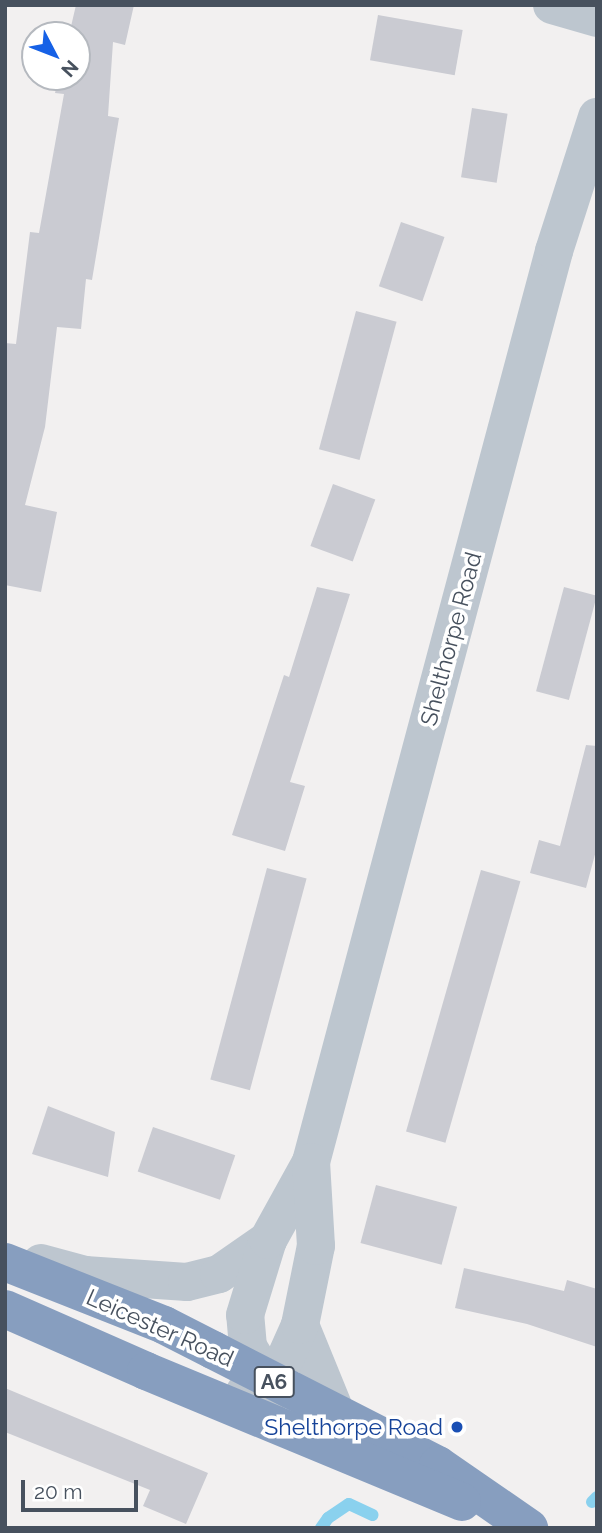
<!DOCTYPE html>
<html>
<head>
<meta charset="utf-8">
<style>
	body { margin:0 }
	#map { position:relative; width:602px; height:1533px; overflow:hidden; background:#f2f0f0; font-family:Raleway,sans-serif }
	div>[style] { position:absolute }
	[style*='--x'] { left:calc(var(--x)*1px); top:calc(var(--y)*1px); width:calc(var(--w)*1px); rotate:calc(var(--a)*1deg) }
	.stream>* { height:12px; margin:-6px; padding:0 6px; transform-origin:6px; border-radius:6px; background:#8ad1ee }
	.building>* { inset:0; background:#cacbd2; transform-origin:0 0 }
	.minor>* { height:38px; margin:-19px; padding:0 19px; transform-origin:19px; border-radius:19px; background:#bdc6cf }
	.highway>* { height:38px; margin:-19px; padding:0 19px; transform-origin:19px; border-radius:19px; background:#879ebf }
	.dots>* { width:19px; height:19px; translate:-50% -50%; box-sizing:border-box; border:4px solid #fff; border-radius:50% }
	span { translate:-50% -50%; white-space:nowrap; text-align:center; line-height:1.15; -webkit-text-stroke:7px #fff; paint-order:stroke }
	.shield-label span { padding:2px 5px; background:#fff; border:2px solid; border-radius:5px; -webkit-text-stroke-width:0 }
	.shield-label { font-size:21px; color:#47515e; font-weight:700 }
	.street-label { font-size:23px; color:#47515e }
	.transit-label { font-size:23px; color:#164399 }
	.right { translate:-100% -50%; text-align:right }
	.frame { position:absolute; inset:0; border:7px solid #47515e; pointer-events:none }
	.north { position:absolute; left:21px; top:21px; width:70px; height:70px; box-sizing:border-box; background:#fff; border:2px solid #b5b9bf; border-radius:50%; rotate:132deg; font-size:19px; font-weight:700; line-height:28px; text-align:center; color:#47515e }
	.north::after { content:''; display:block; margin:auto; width:24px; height:32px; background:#1661e6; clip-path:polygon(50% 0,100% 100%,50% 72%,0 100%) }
	.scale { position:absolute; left:21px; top:1480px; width:117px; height:32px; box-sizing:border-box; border:4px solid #47515e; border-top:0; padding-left:9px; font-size:21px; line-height:24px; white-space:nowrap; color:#47515e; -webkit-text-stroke:5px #fff; paint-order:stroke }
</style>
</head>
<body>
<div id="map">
	<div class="stream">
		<i style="--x:592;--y:1502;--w:7;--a:-45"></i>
		<i style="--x:321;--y:1528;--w:12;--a:-55"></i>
		<i style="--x:328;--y:1518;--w:25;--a:-34"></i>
		<i style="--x:349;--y:1504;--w:26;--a:25"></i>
	</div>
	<div class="building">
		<i style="clip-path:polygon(76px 5px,134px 5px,125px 45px,113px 42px,108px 116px,119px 118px,92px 280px,86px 279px,81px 329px,57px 327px,45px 427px,25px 505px,57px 512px,41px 592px,5px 585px,5px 343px,16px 344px,30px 232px,39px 233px,64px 94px,55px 93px,59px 77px,77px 77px,77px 35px,69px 35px)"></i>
		<i style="left:378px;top:15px;width:86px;height:46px;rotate:10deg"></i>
		<i style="left:472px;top:108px;width:36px;height:70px;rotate:9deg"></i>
		<i style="left:401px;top:222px;width:46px;height:68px;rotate:19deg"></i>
		<i style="left:356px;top:311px;width:42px;height:143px;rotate:15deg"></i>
		<i style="left:333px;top:484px;width:45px;height:66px;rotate:20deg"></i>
		<i style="clip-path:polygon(317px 587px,350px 594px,290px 782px,305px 786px,285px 851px,232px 835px,284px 675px,289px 677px)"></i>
		<i style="left:564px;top:587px;width:34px;height:108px;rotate:15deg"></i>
		<i style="clip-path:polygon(586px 745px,597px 746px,597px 847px,586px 888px,530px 873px,539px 840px,560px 846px)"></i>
		<i style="left:267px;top:868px;width:41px;height:219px;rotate:15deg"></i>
		<i style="left:481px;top:870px;width:41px;height:272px;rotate:16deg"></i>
		<i style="clip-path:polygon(48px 1106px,115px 1132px,108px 1177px,32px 1154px)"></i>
		<i style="left:153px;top:1127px;width:87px;height:47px;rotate:19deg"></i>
		<i style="left:376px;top:1185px;width:84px;height:60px;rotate:15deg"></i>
		<i style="clip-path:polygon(464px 1268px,564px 1291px,567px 1280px,597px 1289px,597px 1347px,527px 1324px,455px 1308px)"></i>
		<i style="clip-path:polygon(5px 1388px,208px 1473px,186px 1524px,143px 1506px,150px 1490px,5px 1432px)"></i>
	</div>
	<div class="minor">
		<i style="--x:552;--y:5;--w:47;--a:16.1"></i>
		<i style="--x:41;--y:1263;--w:46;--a:15.3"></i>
		<i style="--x:85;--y:1275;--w:102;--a:3.9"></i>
		<i style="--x:187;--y:1282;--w:33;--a:-14"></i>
		<i style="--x:219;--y:1274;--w:60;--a:-34.8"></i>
		<i style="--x:300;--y:1325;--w:95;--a:67.8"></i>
		<i style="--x:275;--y:1391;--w:52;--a:-121.5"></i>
		<i style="--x:248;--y:1347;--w:32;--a:-95"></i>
		<i style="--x:245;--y:1315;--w:78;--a:-73"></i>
		<i style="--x:268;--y:1240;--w:89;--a:-61.1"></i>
		<i style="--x:311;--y:1162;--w:943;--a:-75.06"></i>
		<i style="--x:554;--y:251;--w:141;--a:-72.2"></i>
		<i style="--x:245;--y:1392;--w:52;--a:-39.5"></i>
		<i style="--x:285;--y:1359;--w:37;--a:-66"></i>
		<i style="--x:300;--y:1325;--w:81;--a:-78.6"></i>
		<i style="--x:316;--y:1246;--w:84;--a:-93.4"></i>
	</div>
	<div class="highway">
		<i style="--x:5;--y:1262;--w:171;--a:21.6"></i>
		<i style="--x:164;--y:1325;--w:55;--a:27"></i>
		<i style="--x:213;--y:1350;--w:253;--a:27.1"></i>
		<i style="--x:438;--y:1465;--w:111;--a:34.7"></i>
		<i style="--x:5;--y:1309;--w:154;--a:23.7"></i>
		<i style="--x:146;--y:1371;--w:342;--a:22.5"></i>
	</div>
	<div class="dots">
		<i style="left:457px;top:1427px;background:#1a4fb4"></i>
	</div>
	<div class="shield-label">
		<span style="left:274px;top:1382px">A6</span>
	</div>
	<div class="street-label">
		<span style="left:451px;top:639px;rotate:-75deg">Shelthorpe Road</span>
		<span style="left:160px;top:1328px;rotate:24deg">Leicester Road</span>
	</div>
	<div class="transit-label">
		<span class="right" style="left:443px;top:1427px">Shelthorpe Road</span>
	</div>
	<div class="frame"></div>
	<div class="north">N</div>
	<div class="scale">20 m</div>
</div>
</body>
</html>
